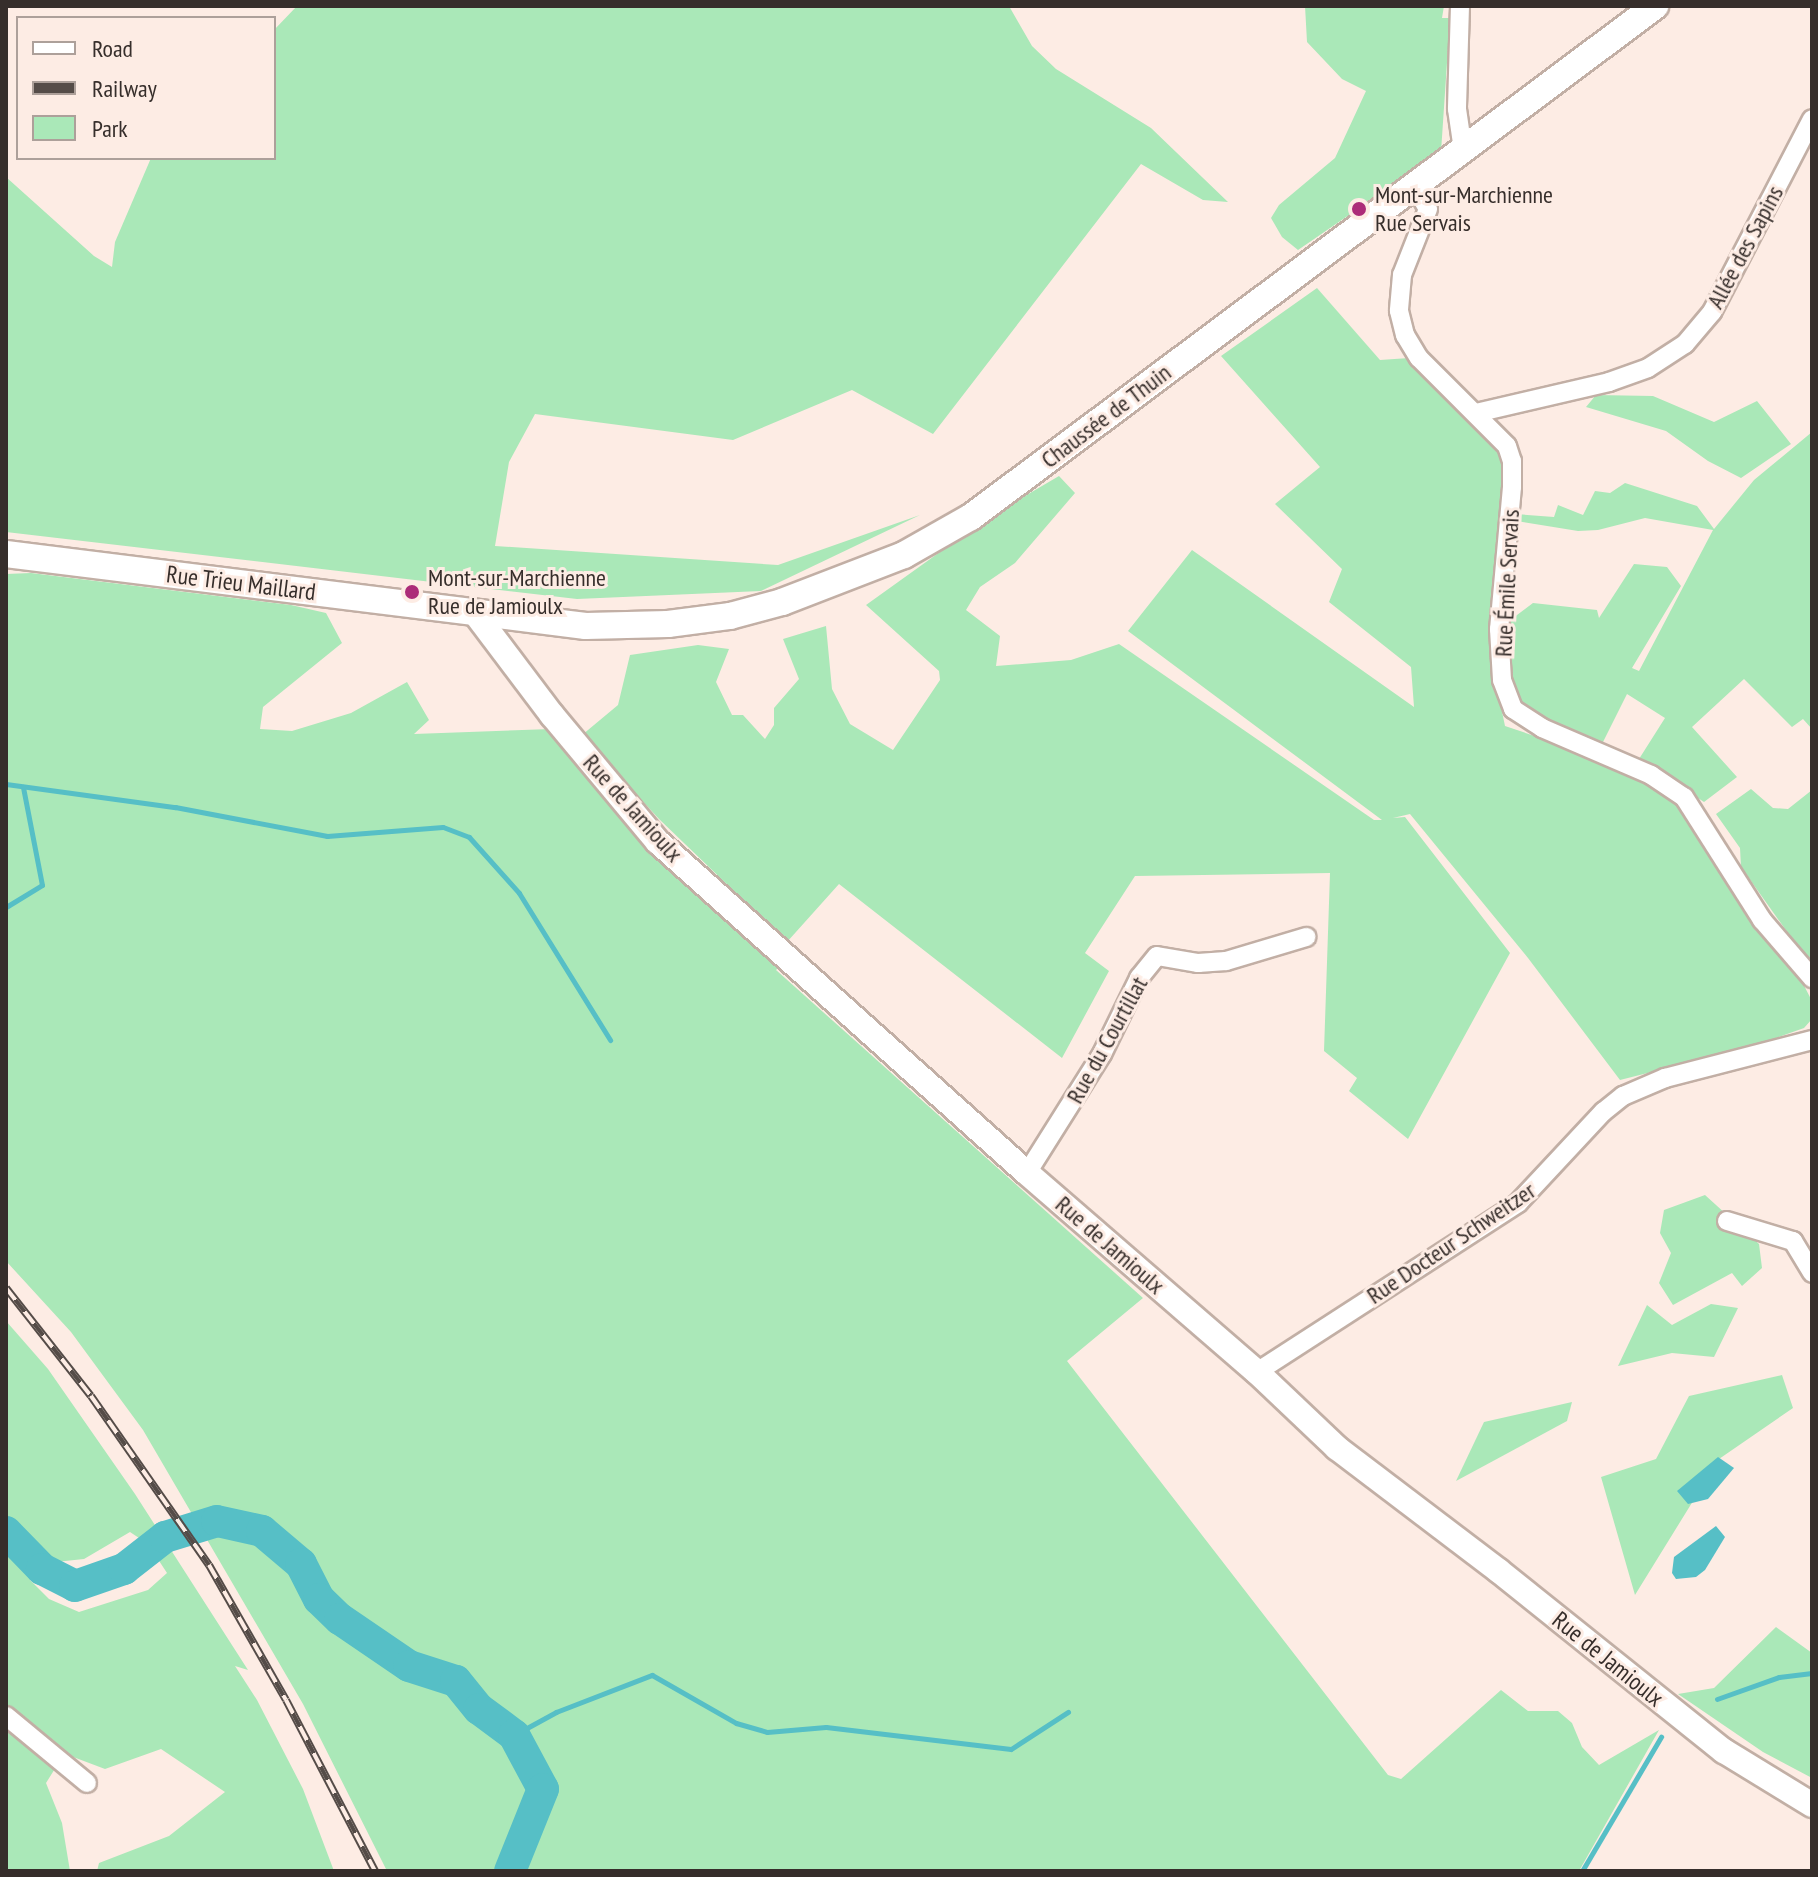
<!DOCTYPE html>
<html>
<head>
<meta charset="utf-8">
<style>
	body { margin:0 }
	#map { position:relative; width:1818px; height:1877px; overflow:hidden; background:#fdece4; font-family:"PT Sans Narrow",sans-serif }
	div>[style] { position:absolute }
	[style*='--x'] { left:calc(var(--x)*1px); top:calc(var(--y)*1px); width:calc(var(--w)*1px); rotate:calc(var(--a)*1deg) }
	.green>* { inset:0; background:#aae8b8 }
	.water>* { inset:0; background:#56bfc6 }
	.stream>* { height:5px; margin:-2.5px; padding:0 2.5px; transform-origin:2.5px; border-radius:2.5px; background:#56bfc6 }
	.river>* { height:32px; margin:-16px; padding:0 16px; transform-origin:16px; border-radius:16px; background:#56bfc6 }
	.roads { filter:drop-shadow(2px 0 #c2afa5) drop-shadow(-2px 0 #c2afa5) drop-shadow(0 2px #c2afa5) drop-shadow(0 -2px #c2afa5) }
	.minor>* { height:18px; margin:-9px; padding:0 9px; transform-origin:9px; border-radius:9px; background:#fff }
	.tertiary>* { height:24px; margin:-12px; padding:0 12px; transform-origin:12px; border-radius:12px; background:#fff }
	.secondary>* { height:26px; margin:-13px; padding:0 13px; transform-origin:13px; border-radius:13px; background:#fff }
	.rail>* { height:8px; margin-top:-4px; transform-origin:0; background:repeating-linear-gradient(90deg,#fdece4 0 15px,#554c48 0 30px); box-sizing:border-box; border-block:2px solid #554c48 }
	.dots>* { width:22px; height:22px; translate:-50% -50%; box-sizing:border-box; border:4px solid #fdece4; border-radius:50% }
	span { translate:-50% -50%; white-space:nowrap; text-align:center; line-height:1.15; -webkit-text-stroke:6px #fdece4; paint-order:stroke }
	.poi-label { font-size:24px; color:#362e2b }
	.left { translate:0 -50%; text-align:left }
	.street-label { font-size:24px; color:#362e2b }
	.frame { position:absolute; inset:0; border:8px solid #362e2b; pointer-events:none }
	.legend { position:absolute; left:16px; top:16px; width:260px; height:144px; box-sizing:border-box; background:#fdece4; border:2px solid #ada09a; margin:0; padding:10px 14px; list-style:none; font-size:24px; color:#362e2b }
	.legend li { display:flex; align-items:center; gap:16px; height:40px }
	.legend b { width:40px; border:2px solid #ada09a }
</style>
</head>
<body>
<div id="map">
	<div class="green">
		<i style="clip-path:polygon(297px 6px,1009px 6px,1032px 46px,1056px 69px,1151px 128px,1228px 202px,1203px 200px,1141px 164px,933px 434px,852px 390px,733px 440px,535px 414px,509px 462px,495px 546px,778px 565px,920px 515px,761px 591px,577px 599px,6px 532px,6px 177px,94px 256px,112px 267px,115px 242px,151px 158px,274px 158px,274px 30px)"></i>
		<i style="clip-path:polygon(1305px 6px,1444px 6px,1442px 18px,1450px 18px,1441px 152px,1298px 250px,1282px 237px,1271px 218px,1279px 205px,1335px 158px,1366px 91px,1342px 79px,1307px 42px)"></i>
		<i style="clip-path:polygon(1317px 288px,1380px 360px,1409px 358px,1503px 452px,1493px 649px,1494px 673px,1505px 726px,1594px 756px,1678px 799px,1799px 976px,1812px 1001px,1812px 1019px,1804px 1028px,1750px 1047px,1620px 1080px,1528px 958px,1410px 814px,1393px 818px,1405px 817px,1510px 953px,1408px 1139px,1349px 1091px,1357px 1078px,1324px 1051px,1330px 873px,1135px 876px,1085px 953px,1109px 971px,1062px 1058px,839px 884px,787px 942px,659px 819px,582px 735px,618px 705px,630px 655px,698px 645px,729px 649px,716px 682px,732px 715px,743px 715px,765px 739px,774px 725px,774px 708px,799px 679px,783px 639px,826px 626px,832px 689px,850px 724px,893px 750px,940px 680px,939px 671px,866px 605px,986px 519px,1059px 476px,1075px 493px,1015px 563px,980px 587px,966px 610px,1000px 636px,996px 666px,1071px 660px,1119px 644px,1374px 820px,1382px 820px,1128px 631px,1192px 550px,1414px 707px,1411px 667px,1329px 602px,1342px 569px,1275px 504px,1320px 467px,1221px 356px)"></i>
		<i style="clip-path:polygon(1596px 395px,1653px 396px,1714px 422px,1757px 401px,1791px 444px,1741px 478px,1708px 461px,1666px 431px,1586px 407px)"></i>
		<i style="clip-path:polygon(1812px 432px,1812px 729px,1803px 719px,1792px 727px,1744px 679px,1692px 727px,1737px 777px,1704px 802px,1639px 759px,1665px 718px,1627px 694px,1600px 748px,1520px 707px,1511px 688px,1503px 631px,1509px 621px,1533px 603px,1597px 610px,1599px 618px,1634px 564px,1667px 567px,1681px 586px,1632px 668px,1639px 671px,1713px 530px,1645px 518px,1598px 530px,1578px 531px,1516px 521px,1516px 514px,1554px 517px,1558px 505px,1583px 515px,1595px 491px,1610px 493px,1625px 483px,1697px 506px,1714px 529px,1754px 480px)"></i>
		<i style="clip-path:polygon(31px 573px,291px 605px,326px 613px,342px 643px,263px 707px,260px 729px,292px 731px,351px 713px,407px 682px,429px 720px,414px 734px,551px 729px,642px 844px,781px 965px,776px 970px,1143px 1298px,1067px 1361px,1388px 1775px,1401px 1779px,1501px 1690px,1528px 1711px,1558px 1711px,1572px 1723px,1582px 1747px,1599px 1765px,1659px 1730px,1579px 1871px,387px 1871px,303px 1704px,143px 1430px,71px 1332px,6px 1261px,6px 574px)"></i>
		<i style="clip-path:polygon(1751px 789px,1773px 808px,1788px 809px,1812px 790px,1812px 967px,1741px 867px,1740px 848px,1716px 814px)"></i>
		<i style="clip-path:polygon(1705px 1195px,1759px 1244px,1762px 1268px,1742px 1286px,1732px 1273px,1673px 1305px,1659px 1283px,1671px 1253px,1660px 1233px,1664px 1210px)"></i>
		<i style="clip-path:polygon(1711px 1304px,1738px 1308px,1714px 1357px,1672px 1353px,1618px 1366px,1647px 1305px,1672px 1325px)"></i>
		<i style="clip-path:polygon(evenodd,6px 1321px,48px 1369px,135px 1494px,248px 1670px,235px 1666px,257px 1700px,303px 1789px,334px 1871px,97px 1871px,99px 1863px,169px 1836px,225px 1792px,161px 1749px,105px 1769px,60px 1752px,6px 1705px,6px 1321px,130px 1532px,148px 1544px,167px 1573px,148px 1590px,79px 1612px,49px 1599px,30px 1580px,46px 1563px,84px 1559px,130px 1532px)"></i>
		<i style="clip-path:polygon(1782px 1375px,1793px 1408px,1719px 1459px,1635px 1595px,1601px 1477px,1656px 1459px,1689px 1396px)"></i>
		<i style="clip-path:polygon(1572px 1402px,1567px 1421px,1456px 1481px,1484px 1422px)"></i>
		<i style="clip-path:polygon(1776px 1627px,1812px 1653px,1812px 1778px,1763px 1752px,1678px 1694px,1714px 1688px)"></i>
		<i style="clip-path:polygon(6px 1721px,56px 1767px,46px 1783px,62px 1823px,70px 1871px,6px 1871px)"></i>
	</div>
	<div class="water">
		<i style="clip-path:polygon(1718px 1457px,1734px 1468px,1708px 1499px,1688px 1504px,1677px 1491px)"></i>
		<i style="clip-path:polygon(1716px 1526px,1725px 1537px,1705px 1570px,1696px 1577px,1676px 1579px,1672px 1573px,1674px 1557px)"></i>
	</div>
	<div class="stream">
		<i style="--x:6;--y:784;--w:171;--a:7.8"></i>
		<i style="--x:175;--y:807;--w:155;--a:10.8"></i>
		<i style="--x:327;--y:836;--w:116;--a:-4.4"></i>
		<i style="--x:443;--y:827;--w:28;--a:21"></i>
		<i style="--x:469;--y:837;--w:75;--a:48.2"></i>
		<i style="--x:519;--y:893;--w:173;--a:58.2"></i>
		<i style="--x:6;--y:907;--w:42;--a:-31.4"></i>
		<i style="--x:42;--y:885;--w:100;--a:-101"></i>
		<i style="--x:1717;--y:1699;--w:66;--a:-19.5"></i>
		<i style="--x:1779;--y:1677;--w:33;--a:-7"></i>
		<i style="--x:514;--y:1735;--w:48;--a:-28.7"></i>
		<i style="--x:556;--y:1712;--w:103;--a:-21.1"></i>
		<i style="--x:652;--y:1675;--w:97;--a:29.7"></i>
		<i style="--x:736;--y:1723;--w:32;--a:16"></i>
		<i style="--x:767;--y:1732;--w:59;--a:-4.8"></i>
		<i style="--x:826;--y:1727;--w:186;--a:6.8"></i>
		<i style="--x:1011;--y:1749;--w:68;--a:-33"></i>
		<i style="--x:1582;--y:1871;--w:156;--a:-59.5"></i>
	</div>
	<div class="river">
		<i style="--x:6;--y:1532;--w:52;--a:45.8"></i>
		<i style="--x:42;--y:1569;--w:37;--a:27"></i>
		<i style="--x:75;--y:1586;--w:52;--a:-19.1"></i>
		<i style="--x:124;--y:1569;--w:52;--a:-38"></i>
		<i style="--x:165;--y:1537;--w:54;--a:-17.1"></i>
		<i style="--x:217;--y:1521;--w:46;--a:12.5"></i>
		<i style="--x:262;--y:1531;--w:51;--a:40.2"></i>
		<i style="--x:301;--y:1564;--w:39;--a:63"></i>
		<i style="--x:319;--y:1599;--w:29;--a:44"></i>
		<i style="--x:340;--y:1619;--w:83;--a:34.3"></i>
		<i style="--x:409;--y:1666;--w:49;--a:17.7"></i>
		<i style="--x:456;--y:1681;--w:36;--a:51"></i>
		<i style="--x:479;--y:1709;--w:44;--a:36.6"></i>
		<i style="--x:514;--y:1735;--w:61;--a:61.8"></i>
		<i style="--x:543;--y:1789;--w:88;--a:111.9"></i>
	</div>
	<div class="roads">
		<div class="minor">
			<i style="--x:1460;--y:6;--w:103;--a:91.7"></i>
			<i style="--x:1457;--y:109;--w:41;--a:81.7"></i>
			<i style="--x:1415;--y:186;--w:26;--a:61"></i>
			<i style="--x:1428;--y:209;--w:71;--a:111.5"></i>
			<i style="--x:1402;--y:275;--w:36;--a:95"></i>
			<i style="--x:1399;--y:311;--w:25;--a:76"></i>
			<i style="--x:1405;--y:335;--w:27;--a:59"></i>
			<i style="--x:1419;--y:358;--w:124;--a:45"></i>
			<i style="--x:1507;--y:446;--w:16;--a:72"></i>
			<i style="--x:1512;--y:461;--w:26;--a:90"></i>
			<i style="--x:1512;--y:487;--w:143;--a:95.2"></i>
			<i style="--x:1499;--y:629;--w:51;--a:86.6"></i>
			<i style="--x:1502;--y:680;--w:31;--a:69"></i>
			<i style="--x:1513;--y:709;--w:35;--a:33"></i>
			<i style="--x:1542;--y:728;--w:119;--a:23.3"></i>
			<i style="--x:1651;--y:775;--w:40;--a:34"></i>
			<i style="--x:1684;--y:797;--w:146;--a:57.6"></i>
			<i style="--x:1762;--y:920;--w:77;--a:49.2"></i>
			<i style="--x:1476;--y:413;--w:137;--a:-13.1"></i>
			<i style="--x:1609;--y:382;--w:41;--a:-19.7"></i>
			<i style="--x:1648;--y:368;--w:44;--a:-33"></i>
			<i style="--x:1685;--y:344;--w:42;--a:-49.8"></i>
			<i style="--x:1712;--y:312;--w:217;--a:-62.6"></i>
			<i style="--x:1027;--y:1173;--w:141;--a:-57.8"></i>
			<i style="--x:1102;--y:1054;--w:85;--a:-64"></i>
			<i style="--x:1139;--y:978;--w:28;--a:-51"></i>
			<i style="--x:1157;--y:956;--w:42;--a:9.7"></i>
			<i style="--x:1198;--y:963;--w:28;--a:-4"></i>
			<i style="--x:1226;--y:961;--w:84;--a:-16.7"></i>
			<i style="--x:1727;--y:1221;--w:69;--a:16.9"></i>
			<i style="--x:1793;--y:1241;--w:37;--a:59"></i>
			<i style="--x:1257;--y:1372;--w:311;--a:-32.9"></i>
			<i style="--x:1518;--y:1203;--w:125;--a:-47"></i>
			<i style="--x:1603;--y:1112;--w:26;--a:-39"></i>
			<i style="--x:1623;--y:1096;--w:46;--a:-23.2"></i>
			<i style="--x:1665;--y:1078;--w:152;--a:-14.5"></i>
			<i style="--x:6;--y:1716;--w:105;--a:39.6"></i>
		</div>
		<div class="tertiary">
			<i style="--x:475;--y:613;--w:128;--a:53"></i>
			<i style="--x:552;--y:715;--w:165;--a:50.2"></i>
			<i style="--x:658;--y:842;--w:496;--a:41.9"></i>
			<i style="--x:1027;--y:1173;--w:304;--a:40.9"></i>
			<i style="--x:1257;--y:1372;--w:110;--a:43.5"></i>
			<i style="--x:1337;--y:1448;--w:203;--a:37.2"></i>
			<i style="--x:1499;--y:1571;--w:288;--a:38.7"></i>
			<i style="--x:1724;--y:1751;--w:103;--a:31.5"></i>
		</div>
		<div class="secondary">
			<i style="--x:6;--y:554;--w:584;--a:7.08"></i>
			<i style="--x:586;--y:626;--w:82;--a:-1.4"></i>
			<i style="--x:668;--y:624;--w:63;--a:-7.4"></i>
			<i style="--x:730;--y:616;--w:54;--a:-15.1"></i>
			<i style="--x:782;--y:602;--w:131;--a:-21.1"></i>
			<i style="--x:904;--y:555;--w:77;--a:-29.6"></i>
			<i style="--x:971;--y:517;--w:854;--a:-36.76"></i>
		</div>
	</div>
	<div class="rail">
		<i style="--x:6;--y:1288;--w:137;--a:51.8"></i>
		<i style="--x:91;--y:1396;--w:206;--a:55.1"></i>
		<i style="--x:209;--y:1565;--w:155;--a:60.3"></i>
		<i style="--x:286;--y:1700;--w:193;--a:62.5"></i>
	</div>
	<div class="dots">
		<i style="left:1359px;top:209px;background:#ac2c79"></i>
		<i style="left:412px;top:592px;background:#ac2c79"></i>
	</div>
	<div class="poi-label">
		<span class="left" style="left:1375px;top:209px">Mont-sur-Marchienne<br>Rue Servais</span>
		<span class="left" style="left:428px;top:592px">Mont-sur-Marchienne<br>Rue de Jamioulx</span>
	</div>
	<div class="street-label">
		<span style="left:1745px;top:247px;rotate:-62deg">Allée des Sapins</span>
		<span style="left:1106px;top:416px;rotate:-37deg">Chaussée de Thuin</span>
		<span style="left:241px;top:583px;rotate:7deg">Rue Trieu Maillard</span>
		<span style="left:1507px;top:583px;rotate:-87deg">Rue Émile Servais</span>
		<span style="left:633px;top:808px;rotate:48deg">Rue de Jamioulx</span>
		<span style="left:1107px;top:1040px;rotate:-61deg">Rue du Courtillat</span>
		<span style="left:1451px;top:1243px;rotate:-34deg">Rue Docteur Schweitzer</span>
		<span style="left:1110px;top:1245px;rotate:41deg">Rue de Jamioulx</span>
		<span style="left:1608px;top:1659px;rotate:39deg">Rue de Jamioulx</span>
	</div>
	<div class="frame"></div>
	<ul class="legend">
	<li><b style="height:10px;background:#fff"></b>Road</li>
	<li><b style="height:10px;background:#554c48"></b>Railway</li>
	<li><b style="height:22px;background:#aae8b8"></b>Park</li>
	</ul>
</div>
</body>
</html>
